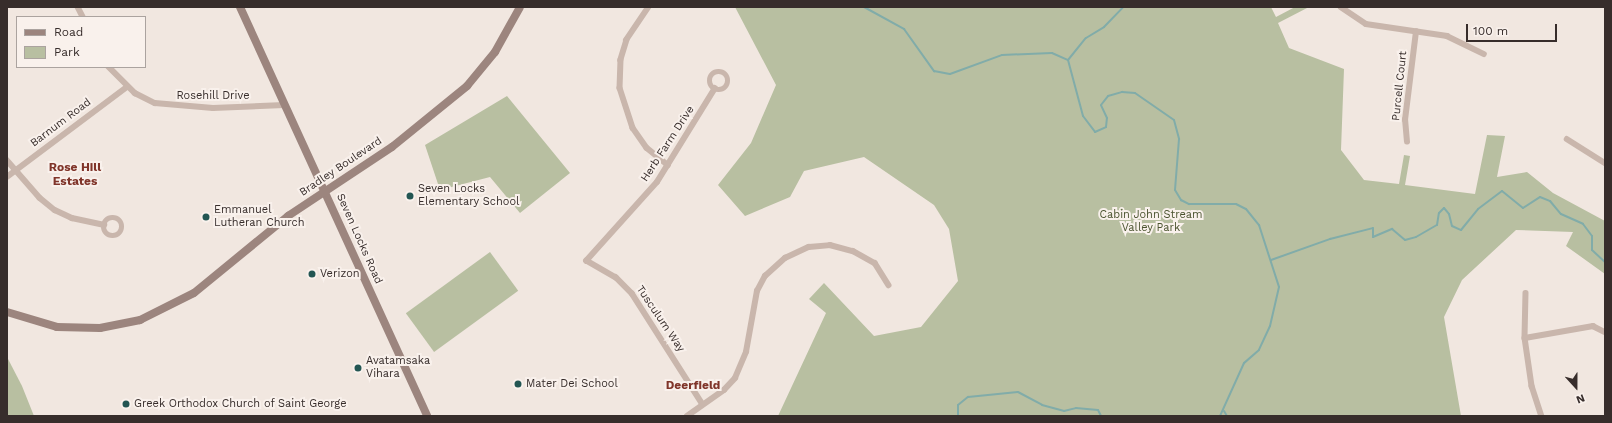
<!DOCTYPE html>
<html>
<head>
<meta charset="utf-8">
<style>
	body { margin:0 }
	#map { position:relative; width:1612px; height:423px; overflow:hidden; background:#f1e7e0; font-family:"Work Sans",sans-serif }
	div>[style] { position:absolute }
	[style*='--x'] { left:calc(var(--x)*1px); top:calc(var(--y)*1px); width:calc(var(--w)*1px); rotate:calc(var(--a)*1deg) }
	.green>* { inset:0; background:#b8bfa1; transform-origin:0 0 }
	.stream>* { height:2px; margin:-1px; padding:0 1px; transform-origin:1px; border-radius:1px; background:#81aca9 }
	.street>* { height:5.5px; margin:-2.75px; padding:0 2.75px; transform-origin:2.75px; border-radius:2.75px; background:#c9b6ac }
	.street>.ring { margin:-2.75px; padding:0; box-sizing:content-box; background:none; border:5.5px solid #c9b6ac; border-radius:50% }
	.secondary>* { height:8px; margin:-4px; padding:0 4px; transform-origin:4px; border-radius:4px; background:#9c857e }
	.dots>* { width:11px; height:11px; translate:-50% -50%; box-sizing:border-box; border:2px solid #f9f1ec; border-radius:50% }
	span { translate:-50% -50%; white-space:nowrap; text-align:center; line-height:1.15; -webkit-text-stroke:4px #f9f1ec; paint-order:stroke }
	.street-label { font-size:11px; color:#372d2b }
	.poi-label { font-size:11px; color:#372d2b }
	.left { translate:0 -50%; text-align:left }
	.park-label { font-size:11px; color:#4b5430 }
	.neighbourhood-label { font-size:12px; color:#80352a; font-weight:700 }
	.frame { position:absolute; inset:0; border:8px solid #372d2b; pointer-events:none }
	.legend { position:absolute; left:16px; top:16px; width:130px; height:52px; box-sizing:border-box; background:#f9f1ec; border:1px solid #aba39f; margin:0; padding:5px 7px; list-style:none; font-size:12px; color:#372d2b }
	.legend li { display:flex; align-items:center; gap:8px; height:20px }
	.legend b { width:20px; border:1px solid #aba39f }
	.north { position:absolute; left:1556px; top:367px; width:40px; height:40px; -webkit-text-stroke:3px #f9f1ec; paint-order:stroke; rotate:159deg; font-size:11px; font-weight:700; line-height:16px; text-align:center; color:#372d2b }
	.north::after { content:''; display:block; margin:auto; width:14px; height:18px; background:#372d2b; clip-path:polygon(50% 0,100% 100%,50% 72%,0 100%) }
	.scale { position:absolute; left:1466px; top:24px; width:91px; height:18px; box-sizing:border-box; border:2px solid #372d2b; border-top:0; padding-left:5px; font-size:12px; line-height:14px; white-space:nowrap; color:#372d2b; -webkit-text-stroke:3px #f9f1ec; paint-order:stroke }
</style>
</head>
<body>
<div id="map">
	<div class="green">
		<i style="clip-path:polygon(735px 7px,1271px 7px,1276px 17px,1295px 7px,1309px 7px,1278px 23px,1289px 48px,1344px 69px,1341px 150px,1364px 180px,1399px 184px,1404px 155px,1410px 156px,1405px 185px,1475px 194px,1487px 135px,1505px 136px,1497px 177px,1527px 172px,1553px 193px,1605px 221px,1605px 274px,1566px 246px,1573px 232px,1516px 230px,1462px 280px,1444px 317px,1461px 416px,778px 416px,826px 313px,809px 299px,824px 283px,874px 336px,921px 327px,958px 281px,949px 229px,934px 205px,864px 157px,804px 171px,790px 197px,745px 216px,718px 185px,751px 143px,776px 85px)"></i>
		<i style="clip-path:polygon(507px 96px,570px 173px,520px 213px,490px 177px,440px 190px,425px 145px)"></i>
		<i style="left:490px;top:252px;width:48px;height:104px;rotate:54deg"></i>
		<i style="clip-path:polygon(7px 357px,22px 386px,34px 416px,7px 416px)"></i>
	</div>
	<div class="stream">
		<i style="--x:864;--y:7;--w:46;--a:28.8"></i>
		<i style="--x:904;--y:29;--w:52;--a:54.5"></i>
		<i style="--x:934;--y:71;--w:16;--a:11"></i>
		<i style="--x:950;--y:74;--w:55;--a:-20.1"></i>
		<i style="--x:1002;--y:55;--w:50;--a:-2.3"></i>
		<i style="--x:1052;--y:53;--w:17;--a:24"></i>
		<i style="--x:1068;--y:60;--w:58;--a:75"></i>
		<i style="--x:1083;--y:116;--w:20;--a:53"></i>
		<i style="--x:1095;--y:132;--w:12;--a:-24"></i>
		<i style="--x:1106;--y:127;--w:9;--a:-84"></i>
		<i style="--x:1107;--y:118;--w:14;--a:-115"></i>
		<i style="--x:1101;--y:105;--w:11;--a:-52"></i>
		<i style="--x:1108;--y:96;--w:15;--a:-16"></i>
		<i style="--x:1122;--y:92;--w:13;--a:4"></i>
		<i style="--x:1135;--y:93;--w:47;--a:34.7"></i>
		<i style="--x:1174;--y:120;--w:20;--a:75"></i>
		<i style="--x:1179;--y:139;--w:51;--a:94.5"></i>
		<i style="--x:1175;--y:190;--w:12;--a:59"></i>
		<i style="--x:1181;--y:200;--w:9;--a:27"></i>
		<i style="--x:1189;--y:204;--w:47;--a:0"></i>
		<i style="--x:1236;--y:204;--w:11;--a:27"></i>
		<i style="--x:1246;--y:209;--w:21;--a:51"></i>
		<i style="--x:1259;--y:225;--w:65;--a:72.1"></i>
		<i style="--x:1279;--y:287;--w:40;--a:103"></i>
		<i style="--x:1270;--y:326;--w:26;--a:115"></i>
		<i style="--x:1259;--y:350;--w:20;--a:139"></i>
		<i style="--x:1244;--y:363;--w:58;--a:114.4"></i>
		<i style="--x:1068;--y:60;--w:28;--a:-51"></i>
		<i style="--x:1086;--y:38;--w:21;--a:-31"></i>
		<i style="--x:1104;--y:27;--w:28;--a:-46"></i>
		<i style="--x:1271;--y:260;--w:63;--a:-19.6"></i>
		<i style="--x:1330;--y:239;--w:44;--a:-14.3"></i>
		<i style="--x:1373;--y:228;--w:9;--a:90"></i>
		<i style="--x:1373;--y:237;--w:21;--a:-23"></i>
		<i style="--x:1392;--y:229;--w:17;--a:40"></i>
		<i style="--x:1405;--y:240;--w:11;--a:-15"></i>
		<i style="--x:1416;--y:237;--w:24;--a:-30"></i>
		<i style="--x:1437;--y:225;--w:12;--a:-81"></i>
		<i style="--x:1439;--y:213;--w:7;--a:-45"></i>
		<i style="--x:1444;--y:208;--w:8;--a:50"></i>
		<i style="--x:1449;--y:214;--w:12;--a:76"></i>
		<i style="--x:1452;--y:226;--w:10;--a:24"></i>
		<i style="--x:1461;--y:230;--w:27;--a:-51"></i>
		<i style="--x:1478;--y:209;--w:30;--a:-37"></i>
		<i style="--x:1502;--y:191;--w:27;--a:39"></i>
		<i style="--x:1523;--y:208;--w:20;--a:-33"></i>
		<i style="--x:1540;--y:197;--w:11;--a:22"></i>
		<i style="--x:1550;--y:201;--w:17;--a:50"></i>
		<i style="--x:1561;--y:214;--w:24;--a:24"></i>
		<i style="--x:1583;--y:224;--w:15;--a:53"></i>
		<i style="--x:1592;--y:236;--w:14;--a:90"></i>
		<i style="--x:1592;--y:250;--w:18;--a:43"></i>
		<i style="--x:1224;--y:411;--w:6;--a:59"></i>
		<i style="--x:958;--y:416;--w:11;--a:-90"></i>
		<i style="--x:958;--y:405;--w:13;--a:-39"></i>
		<i style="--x:968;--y:397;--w:50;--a:-5.7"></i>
		<i style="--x:1018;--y:392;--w:27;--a:28"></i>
		<i style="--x:1042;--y:405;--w:23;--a:15"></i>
		<i style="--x:1064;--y:411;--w:12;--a:-14"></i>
		<i style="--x:1076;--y:408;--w:22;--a:5"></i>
		<i style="--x:1098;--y:410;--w:7;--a:63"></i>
	</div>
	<div class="street">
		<i style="--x:78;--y:7;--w:11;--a:63"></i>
		<i style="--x:649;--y:7;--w:40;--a:124"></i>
		<i style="--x:627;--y:40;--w:21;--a:107"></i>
		<i style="--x:621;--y:60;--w:28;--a:92"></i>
		<i style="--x:620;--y:88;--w:42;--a:72"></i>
		<i style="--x:633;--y:128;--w:24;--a:55"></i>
		<i style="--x:647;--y:148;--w:27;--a:39"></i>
		<i style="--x:1341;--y:7;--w:30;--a:34"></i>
		<i style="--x:1366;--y:24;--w:82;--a:8.4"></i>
		<i style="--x:1447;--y:36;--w:41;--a:25.9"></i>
		<i style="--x:109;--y:67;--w:37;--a:45"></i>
		<i style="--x:135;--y:93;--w:22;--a:27"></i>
		<i style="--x:155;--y:103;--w:58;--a:4.9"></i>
		<i style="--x:213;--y:108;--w:71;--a:-2.4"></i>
		<i class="ring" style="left:710px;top:72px;width:12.5px;height:12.5px"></i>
		<i style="--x:1567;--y:139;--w:45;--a:32.3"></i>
		<i style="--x:1407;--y:142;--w:22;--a:-95"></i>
		<i style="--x:1405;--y:120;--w:89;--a:-82.9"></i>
		<i style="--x:7;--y:160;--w:50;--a:49"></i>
		<i style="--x:40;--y:198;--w:19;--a:39"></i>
		<i style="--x:55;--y:210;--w:19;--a:25"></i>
		<i style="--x:72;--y:218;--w:33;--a:12"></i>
		<i style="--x:7;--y:177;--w:150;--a:-36.9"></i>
		<i class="ring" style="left:104px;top:218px;width:12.5px;height:12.5px"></i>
		<i style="--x:1526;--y:293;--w:45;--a:91.3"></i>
		<i style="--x:1525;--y:338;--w:49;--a:81.7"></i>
		<i style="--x:1532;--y:386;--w:32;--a:72"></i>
		<i style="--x:1525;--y:338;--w:69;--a:-10"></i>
		<i style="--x:1593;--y:326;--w:13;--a:27"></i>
		<i style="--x:702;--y:404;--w:130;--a:-122.5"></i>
		<i style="--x:632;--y:294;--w:23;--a:-135"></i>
		<i style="--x:616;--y:278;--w:34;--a:-150"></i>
		<i style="--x:586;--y:261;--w:106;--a:-48.1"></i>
		<i style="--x:657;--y:182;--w:110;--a:-58.3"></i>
		<i style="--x:687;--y:416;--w:45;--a:-35.1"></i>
		<i style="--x:724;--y:390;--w:16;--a:-47"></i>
		<i style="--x:735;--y:378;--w:28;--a:-67"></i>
		<i style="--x:746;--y:352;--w:62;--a:-79.8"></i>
		<i style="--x:757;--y:291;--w:17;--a:-62"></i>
		<i style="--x:765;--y:276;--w:27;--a:-42"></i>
		<i style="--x:785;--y:258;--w:26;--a:-25"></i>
		<i style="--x:809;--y:247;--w:21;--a:-5"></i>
		<i style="--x:830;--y:245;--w:24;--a:15"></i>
		<i style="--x:853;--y:251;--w:25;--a:29"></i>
		<i style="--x:875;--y:263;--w:26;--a:58"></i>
	</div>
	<div class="secondary">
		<i style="--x:240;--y:7;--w:450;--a:65.4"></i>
		<i style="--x:7;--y:312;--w:52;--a:16.7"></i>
		<i style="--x:57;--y:327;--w:43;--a:1.3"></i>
		<i style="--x:100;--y:328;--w:41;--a:-11.3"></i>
		<i style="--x:140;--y:320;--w:60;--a:-26.6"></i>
		<i style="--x:194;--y:293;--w:122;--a:-39.3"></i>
		<i style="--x:288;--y:216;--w:125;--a:-33.6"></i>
		<i style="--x:392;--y:147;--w:97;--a:-39.1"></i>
		<i style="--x:467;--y:86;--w:44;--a:-50.5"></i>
		<i style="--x:495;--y:52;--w:51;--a:-60.9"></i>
	</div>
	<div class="dots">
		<i style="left:410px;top:196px;background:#235653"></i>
		<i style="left:206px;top:217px;background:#235653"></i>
		<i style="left:312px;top:274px;background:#235653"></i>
		<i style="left:358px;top:368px;background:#235653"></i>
		<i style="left:518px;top:384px;background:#235653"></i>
		<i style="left:126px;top:404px;background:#235653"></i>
	</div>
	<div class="street-label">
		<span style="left:1400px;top:86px;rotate:-84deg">Purcell Court</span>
		<span style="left:213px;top:96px">Rosehill Drive</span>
		<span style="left:61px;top:123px;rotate:-37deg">Barnum Road</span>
		<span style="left:668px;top:144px;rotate:-57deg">Herb Farm Drive</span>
		<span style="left:341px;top:167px;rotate:-34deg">Bradley Boulevard</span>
		<span style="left:359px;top:239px;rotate:66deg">Seven Locks Road</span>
		<span style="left:660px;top:319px;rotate:56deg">Tusculum Way</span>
	</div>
	<div class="poi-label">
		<span class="left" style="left:418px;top:196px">Seven Locks<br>Elementary School</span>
		<span class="left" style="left:214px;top:217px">Emmanuel<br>Lutheran Church</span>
		<span class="left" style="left:320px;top:274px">Verizon</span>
		<span class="left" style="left:366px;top:368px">Avatamsaka<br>Vihara</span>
		<span class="left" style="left:526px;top:384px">Mater Dei School</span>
		<span class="left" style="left:134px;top:404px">Greek Orthodox Church of Saint George</span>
	</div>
	<div class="park-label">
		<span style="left:1151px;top:222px">Cabin John Stream<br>Valley Park</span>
	</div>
	<div class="neighbourhood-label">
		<span style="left:75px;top:175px">Rose Hill<br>Estates</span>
		<span style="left:693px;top:386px">Deerfield</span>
	</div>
	<div class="frame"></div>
	<ul class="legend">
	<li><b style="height:5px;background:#9c857e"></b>Road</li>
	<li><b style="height:11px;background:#b8bfa1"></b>Park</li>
	</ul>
	<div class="north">N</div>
	<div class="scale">100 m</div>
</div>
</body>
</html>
